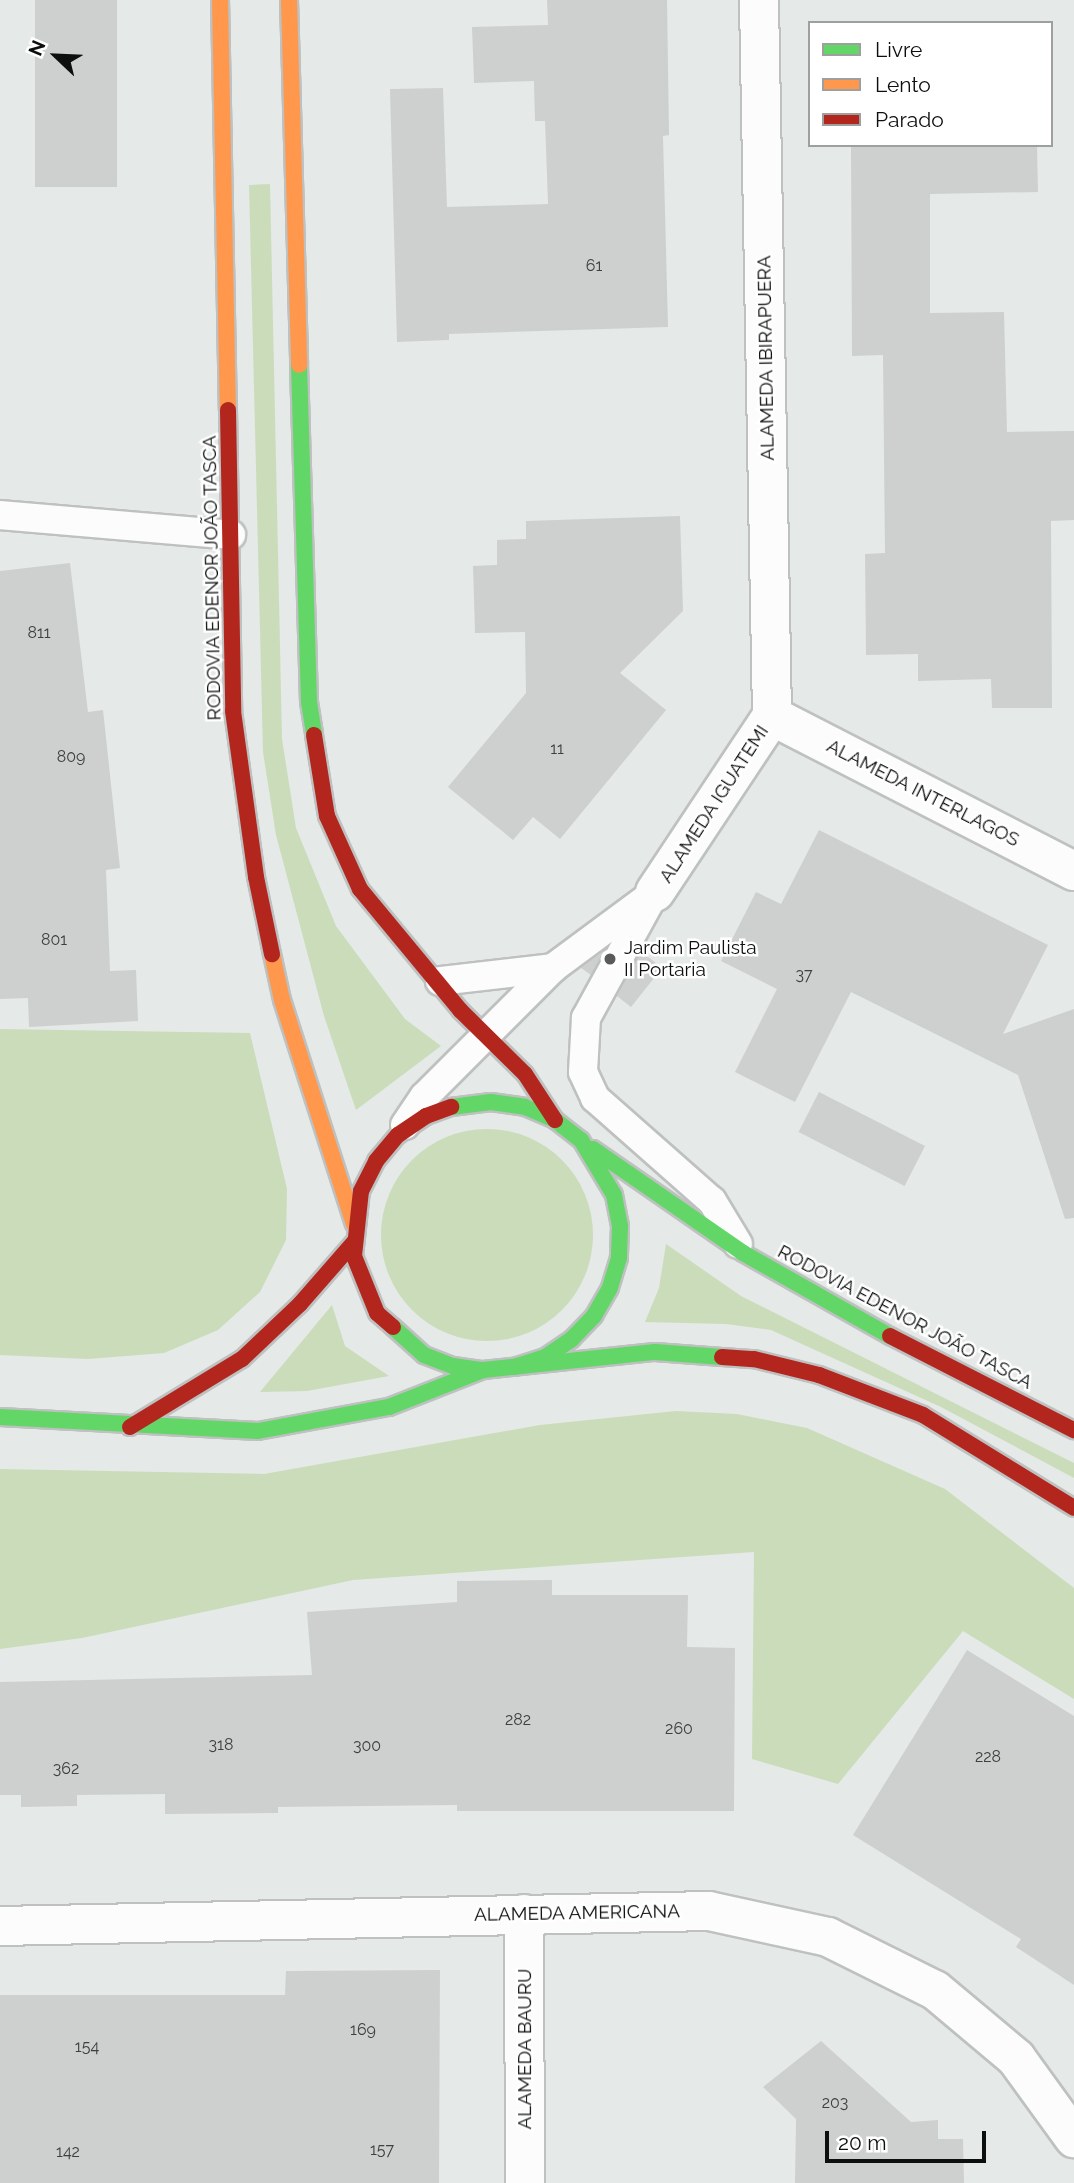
<!DOCTYPE html>
<html>
<head>
<meta charset="utf-8">
<style>
	body { margin:0 }
	#map { position:relative; width:1074px; height:2183px; overflow:hidden; background:#e5e9e7; font-family:Raleway,sans-serif }
	div>[style] { position:absolute }
	[style*='--x'] { left:calc(var(--x)*1px); top:calc(var(--y)*1px); width:calc(var(--w)*1px); rotate:calc(var(--a)*1deg) }
	.green>* { inset:0; background:#cbdcba }
	.round { border-radius:50% }
	.building>* { inset:0; background:#ced0cf; transform-origin:0 0 }
	.roads { filter:drop-shadow(2px 0 #bec1c0) drop-shadow(-2px 0 #bec1c0) drop-shadow(0 2px #bec1c0) drop-shadow(0 -2px #bec1c0) }
	.lane>* { height:28px; margin:-14px; padding:0 14px; transform-origin:14px; border-radius:14px; background:#fbfcfb }
	.street>* { height:38px; margin:-19px; padding:0 19px; transform-origin:19px; border-radius:19px; background:#fbfcfb }
	.fast>* { height:16px; margin:-8px; padding:0 8px; transform-origin:8px; border-radius:8px; background:#63d668 }
	.slow>* { height:16px; margin:-8px; padding:0 8px; transform-origin:8px; border-radius:8px; background:#ff974d }
	.jam>* { height:16px; margin:-8px; padding:0 8px; transform-origin:8px; border-radius:8px; background:#b3261e }
	.dots>* { width:19px; height:19px; translate:-50% -50%; box-sizing:border-box; border:4px solid #fff; border-radius:50% }
	span { translate:-50% -50%; white-space:nowrap; text-align:center; line-height:1.15; -webkit-text-stroke:5px #fff; paint-order:stroke }
	.number-label { font-size:16px; color:#3e4040 }
	.number-label span { -webkit-text-stroke-width:0 }
	.street-label { font-size:19px; color:#0d0f0f }
	.poi-label { font-size:19px; color:#0d0f0f }
	.left { translate:0 -50%; text-align:left }
	.legend { position:absolute; left:808px; top:21px; width:245px; height:126px; box-sizing:border-box; background:#fff; border:2px solid #9e9f9f; margin:0; padding:9px 12px; list-style:none; font-size:21px; color:#0d0f0f }
	.legend li { display:flex; align-items:center; gap:14px; height:35px }
	.legend b { width:35px; border:2px solid #9e9f9f }
	.north { position:absolute; left:21px; top:21px; width:70px; height:70px; -webkit-text-stroke:5px #fff; paint-order:stroke; rotate:293deg; font-size:19px; font-weight:700; line-height:28px; text-align:center; color:#0d0f0f }
	.north::after { content:''; display:block; margin:auto; width:24px; height:32px; background:#0d0f0f; clip-path:polygon(50% 0,100% 100%,50% 72%,0 100%) }
	.scale { position:absolute; left:825px; top:2131px; width:161px; height:32px; box-sizing:border-box; border:4px solid #0d0f0f; border-top:0; padding-left:9px; font-size:21px; line-height:24px; white-space:nowrap; color:#0d0f0f; -webkit-text-stroke:5px #fff; paint-order:stroke }
</style>
</head>
<body>
<div id="map">
	<div class="green">
		<i style="clip-path:polygon(270px 184px,282px 739px,296px 828px,336px 926px,405px 1019px,441px 1046px,356px 1110px,324px 1016px,276px 835px,263px 752px,249px 185px)"></i>
		<i style="clip-path:polygon(0 1029px,250px 1033px,287px 1189px,286px 1240px,260px 1292px,218px 1330px,164px 1353px,88px 1359px,0 1355px)"></i>
		<i class="round" style="left:381px;top:1129px;width:212px;height:212px"></i>
		<i style="clip-path:polygon(666px 1244px,741px 1296px,1074px 1463px,1074px 1478px,941px 1407px,771px 1330px,726px 1324px,645px 1322px,659px 1288px)"></i>
		<i style="clip-path:polygon(332px 1305px,345px 1346px,389px 1376px,307px 1391px,260px 1392px)"></i>
		<i style="clip-path:polygon(676px 1411px,737px 1414px,807px 1428px,945px 1489px,1074px 1588px,1074px 1699px,963px 1631px,838px 1784px,752px 1759px,754px 1552px,353px 1580px,82px 1638px,0 1649px,0 1469px,264px 1474px,540px 1425px)"></i>
	</div>
	<div class="building">
		<i style="left:35px;top:0;width:82px;height:187px"></i>
		<i style="clip-path:polygon(547px 0,667px 0,669px 135px,663px 136px,668px 327px,449px 334px,449px 340px,397px 342px,390px 89px,443px 88px,447px 207px,548px 204px,545px 121px,535px 121px,534px 81px,474px 83px,472px 27px,548px 25px)"></i>
		<i style="clip-path:polygon(851px 145px,1037px 145px,1038px 192px,930px 194px,930px 313px,1004px 312px,1007px 432px,1074px 431px,1074px 520px,1051px 521px,1052px 708px,992px 708px,991px 679px,918px 681px,918px 654px,866px 655px,865px 554px,885px 553px,883px 355px,852px 356px)"></i>
		<i style="clip-path:polygon(680px 516px,683px 611px,620px 673px,666px 710px,560px 839px,533px 817px,513px 840px,448px 787px,526px 693px,525px 632px,475px 633px,473px 566px,497px 565px,497px 540px,526px 539px,526px 521px)"></i>
		<i style="clip-path:polygon(70px 563px,88px 712px,103px 710px,120px 868px,106px 870px,110px 971px,136px 970px,138px 1021px,29px 1027px,28px 998px,0 999px,0 571px)"></i>
		<i style="clip-path:polygon(819px 830px,1048px 945px,1003px 1034px,1074px 1009px,1074px 1218px,1065px 1219px,1018px 1075px,851px 992px,795px 1102px,735px 1072px,777px 989px,721px 961px,756px 892px,781px 904px)"></i>
		<i style="clip-path:polygon(604px 951px,591px 975px,581px 968px)"></i>
		<i style="clip-path:polygon(641px 951px,662px 968px,631px 1007px,617px 996px)"></i>
		<i style="left:819px;top:1092px;width:119px;height:45px;rotate:27deg"></i>
		<i style="clip-path:polygon(552px 1580px,552px 1595px,688px 1595px,687px 1647px,735px 1648px,734px 1811px,457px 1811px,457px 1805px,278px 1807px,278px 1813px,165px 1814px,165px 1794px,77px 1795px,77px 1806px,21px 1807px,21px 1795px,0 1795px,0 1682px,312px 1675px,307px 1612px,457px 1602px,457px 1581px)"></i>
		<i style="clip-path:polygon(967px 1650px,1074px 1716px,1074px 1985px,1016px 1947px,1021px 1939px,853px 1835px)"></i>
		<i style="clip-path:polygon(440px 1970px,439px 2183px,0 2183px,0 1995px,285px 1995px,286px 1971px)"></i>
		<i style="clip-path:polygon(821px 2041px,911px 2122px,938px 2120px,938px 2139px,963px 2139px,964px 2183px,795px 2183px,796px 2119px,763px 2087px)"></i>
	</div>
	<div class="roads">
		<div class="lane">
			<i style="--x:0;--y:515;--w:232;--a:4.9"></i>
			<i style="--x:655;--y:892;--w:144;--a:118.7"></i>
			<i style="--x:586;--y:1018;--w:54;--a:93.2"></i>
			<i style="--x:583;--y:1072;--w:29;--a:65"></i>
			<i style="--x:595;--y:1098;--w:156;--a:41.4"></i>
			<i style="--x:712;--y:1201;--w:50;--a:58.8"></i>
			<i style="--x:440;--y:981;--w:114;--a:-6.6"></i>
			<i style="--x:405;--y:1125;--w:34;--a:-56"></i>
			<i style="--x:424;--y:1097;--w:182;--a:-45"></i>
			<i style="--x:553;--y:968;--w:114;--a:-36.5"></i>
		</div>
		<div class="street">
			<i style="--x:759;--y:0;--w:716;--a:88.96"></i>
			<i style="--x:772;--y:716;--w:339;--a:27.2"></i>
			<i style="--x:655;--y:892;--w:211;--a:-56.4"></i>
			<i style="--x:524;--y:1914;--w:269;--a:89.8"></i>
			<i style="--x:0;--y:1926;--w:709;--a:-1.21"></i>
			<i style="--x:709;--y:1911;--w:122;--a:12.3"></i>
			<i style="--x:828;--y:1937;--w:119;--a:26.4"></i>
			<i style="--x:935;--y:1990;--w:106;--a:40"></i>
			<i style="--x:1016;--y:2058;--w:99;--a:54.1"></i>
		</div>
		<div class="fast">
			<i style="--x:299;--y:365;--w:337;--a:88.3"></i>
			<i style="--x:309;--y:702;--w:33;--a:81"></i>
			<i style="--x:451;--y:1107;--w:40;--a:-7.1"></i>
			<i style="--x:491;--y:1102;--w:34;--a:8"></i>
			<i style="--x:525;--y:1107;--w:33;--a:23"></i>
			<i style="--x:555;--y:1120;--w:33;--a:38"></i>
			<i style="--x:581;--y:1140;--w:64;--a:59"></i>
			<i style="--x:614;--y:1195;--w:32;--a:79"></i>
			<i style="--x:620;--y:1226;--w:32;--a:92"></i>
			<i style="--x:619;--y:1258;--w:31;--a:107"></i>
			<i style="--x:610;--y:1288;--w:32;--a:120"></i>
			<i style="--x:594;--y:1316;--w:32;--a:134"></i>
			<i style="--x:572;--y:1339;--w:32;--a:146"></i>
			<i style="--x:545;--y:1357;--w:32;--a:162"></i>
			<i style="--x:593;--y:1149;--w:183;--a:34.7"></i>
			<i style="--x:743;--y:1253;--w:169;--a:29.5"></i>
			<i style="--x:393;--y:1327;--w:42;--a:42.1"></i>
			<i style="--x:424;--y:1355;--w:31;--a:21"></i>
			<i style="--x:453;--y:1366;--w:30;--a:8"></i>
			<i style="--x:483;--y:1370;--w:173;--a:-6"></i>
			<i style="--x:655;--y:1352;--w:67;--a:4.3"></i>
			<i style="--x:0;--y:1417;--w:258;--a:3.1"></i>
			<i style="--x:258;--y:1431;--w:133;--a:-10.4"></i>
			<i style="--x:389;--y:1407;--w:101;--a:-21.5"></i>
		</div>
		<div class="slow">
			<i style="--x:220;--y:0;--w:410;--a:88.9"></i>
			<i style="--x:289;--y:0;--w:365;--a:88.4"></i>
			<i style="--x:272;--y:954;--w:47;--a:77.7"></i>
			<i style="--x:282;--y:1000;--w:235;--a:72.2"></i>
		</div>
		<div class="jam">
			<i style="--x:228;--y:410;--w:301;--a:89"></i>
			<i style="--x:233;--y:711;--w:168;--a:82.1"></i>
			<i style="--x:256;--y:877;--w:79;--a:78.3"></i>
			<i style="--x:314;--y:735;--w:82;--a:80.9"></i>
			<i style="--x:327;--y:816;--w:80;--a:65.7"></i>
			<i style="--x:360;--y:889;--w:157;--a:50.4"></i>
			<i style="--x:460;--y:1010;--w:91;--a:44.6"></i>
			<i style="--x:525;--y:1074;--w:55;--a:56.9"></i>
			<i style="--x:393;--y:1327;--w:21;--a:-139"></i>
			<i style="--x:377;--y:1313;--w:61;--a:-112"></i>
			<i style="--x:354;--y:1256;--w:65;--a:-83.9"></i>
			<i style="--x:361;--y:1191;--w:34;--a:-63"></i>
			<i style="--x:376;--y:1161;--w:34;--a:-50"></i>
			<i style="--x:398;--y:1135;--w:34;--a:-34"></i>
			<i style="--x:426;--y:1116;--w:27;--a:-20"></i>
			<i style="--x:890;--y:1336;--w:207;--a:27.1"></i>
			<i style="--x:722;--y:1357;--w:32;--a:4"></i>
			<i style="--x:754;--y:1359;--w:67;--a:13.8"></i>
			<i style="--x:819;--y:1375;--w:111;--a:21"></i>
			<i style="--x:923;--y:1415;--w:177;--a:31.6"></i>
			<i style="--x:130;--y:1427;--w:131;--a:-31.3"></i>
			<i style="--x:242;--y:1359;--w:80;--a:-43.5"></i>
			<i style="--x:300;--y:1304;--w:82;--a:-48.9"></i>
		</div>
	</div>
	<div class="dots">
		<i style="left:610px;top:959px;background:#595b5b"></i>
	</div>
	<div class="number-label">
		<span style="left:594px;top:266px">61</span>
		<span style="left:39px;top:633px">811</span>
		<span style="left:557px;top:749px">11</span>
		<span style="left:71px;top:757px">809</span>
		<span style="left:54px;top:940px">801</span>
		<span style="left:804px;top:975px">37</span>
		<span style="left:518px;top:1720px">282</span>
		<span style="left:679px;top:1729px">260</span>
		<span style="left:221px;top:1745px">318</span>
		<span style="left:367px;top:1746px">300</span>
		<span style="left:988px;top:1757px">228</span>
		<span style="left:66px;top:1769px">362</span>
		<span style="left:363px;top:2030px">169</span>
		<span style="left:87px;top:2047px">154</span>
		<span style="left:835px;top:2103px">203</span>
		<span style="left:382px;top:2150px">157</span>
		<span style="left:68px;top:2152px">142</span>
	</div>
	<div class="street-label">
		<span style="left:766px;top:358px;rotate:-91deg">ALAMEDA IBIRAPUERA</span>
		<span style="left:212px;top:578px;rotate:-91deg">RODOVIA EDENOR JOÃO TASCA</span>
		<span style="left:923px;top:793px;rotate:27deg">ALAMEDA INTERLAGOS</span>
		<span style="left:714px;top:804px;rotate:-57deg">ALAMEDA IGUATEMI</span>
		<span style="left:905px;top:1317px;rotate:28deg">RODOVIA EDENOR JOÃO TASCA</span>
		<span style="left:577px;top:1913px;rotate:-1deg">ALAMEDA AMERICANA</span>
		<span style="left:525px;top:2049px;rotate:-90deg">ALAMEDA BAURU</span>
	</div>
	<div class="poi-label">
		<span class="left" style="left:624px;top:959px">Jardim Paulista<br>II Portaria</span>
	</div>
	<ul class="legend">
	<li><b style="height:9px;background:#63d668"></b>Livre</li>
	<li><b style="height:9px;background:#ff974d"></b>Lento</li>
	<li><b style="height:9px;background:#b3261e"></b>Parado</li>
	</ul>
	<div class="north">N</div>
	<div class="scale">20 m</div>
</div>
</body>
</html>
